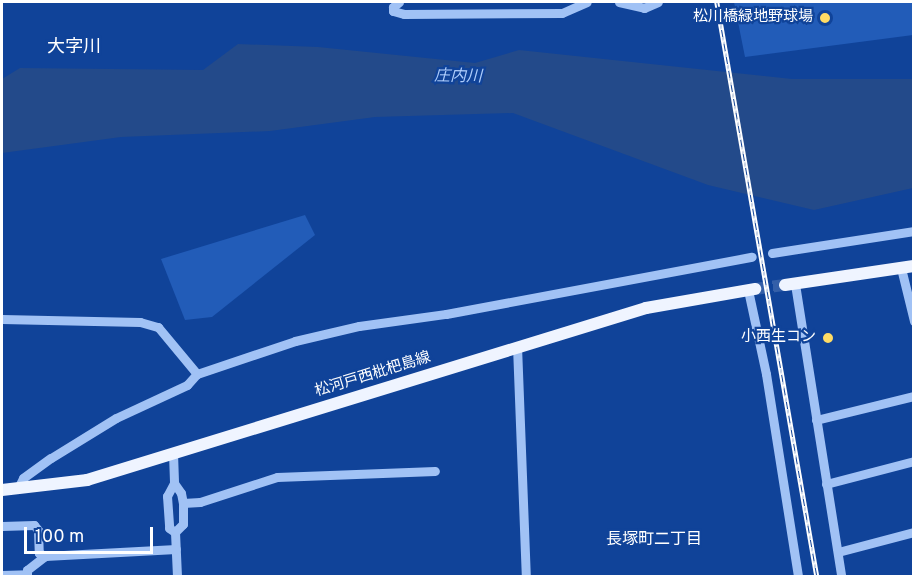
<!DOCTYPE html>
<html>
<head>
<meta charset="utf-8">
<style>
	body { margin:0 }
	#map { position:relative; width:915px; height:578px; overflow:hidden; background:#104399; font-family:Overpass,"Noto Sans JP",sans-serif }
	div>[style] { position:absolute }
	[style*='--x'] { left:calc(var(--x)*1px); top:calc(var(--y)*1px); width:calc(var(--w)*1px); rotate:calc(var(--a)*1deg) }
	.green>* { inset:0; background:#225cb8 }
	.water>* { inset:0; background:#234a8a }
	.major-tunnel>* { height:12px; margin-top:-6px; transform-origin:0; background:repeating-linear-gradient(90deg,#345fa8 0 12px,transparent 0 18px) }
	.minor>* { height:9px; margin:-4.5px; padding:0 4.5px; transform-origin:4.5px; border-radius:4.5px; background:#a1c2f5 }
	.major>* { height:12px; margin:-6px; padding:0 6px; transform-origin:6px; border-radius:6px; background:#eff4ff }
	.rail>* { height:4.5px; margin-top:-2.25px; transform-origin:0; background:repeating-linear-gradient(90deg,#104399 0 7px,#fff 0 14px); box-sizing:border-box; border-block:2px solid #fff }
	.dots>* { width:16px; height:16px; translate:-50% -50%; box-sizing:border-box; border:3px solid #104399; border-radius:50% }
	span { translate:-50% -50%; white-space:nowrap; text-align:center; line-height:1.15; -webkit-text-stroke:4.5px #104399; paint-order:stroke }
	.poi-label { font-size:15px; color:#fff }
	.right { translate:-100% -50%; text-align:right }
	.street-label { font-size:15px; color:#fff }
	.water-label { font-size:16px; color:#adccfb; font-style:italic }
	.neighbourhood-label { font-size:16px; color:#fff }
	.quarter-label { font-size:18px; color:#fff }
	.frame { position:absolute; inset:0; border:3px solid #fff; pointer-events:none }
	.scale { position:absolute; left:24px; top:527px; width:129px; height:27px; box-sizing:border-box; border:3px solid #fff; border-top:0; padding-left:8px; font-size:18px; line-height:21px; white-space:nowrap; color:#fff; -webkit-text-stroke:4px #104399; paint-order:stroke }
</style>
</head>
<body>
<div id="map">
	<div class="green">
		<i style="clip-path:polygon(734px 2px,913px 2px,913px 35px,745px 57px)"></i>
		<i style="clip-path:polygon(305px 215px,315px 235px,212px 317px,185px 320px,161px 259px)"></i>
	</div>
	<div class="water">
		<i style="clip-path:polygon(238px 44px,318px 47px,475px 63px,519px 50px,792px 79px,913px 79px,913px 188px,814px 210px,708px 185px,513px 113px,375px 117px,270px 131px,121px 137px,2px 153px,2px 79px,20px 68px,203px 70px)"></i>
	</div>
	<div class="major-tunnel">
		<i style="--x:755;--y:289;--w:30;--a:-8"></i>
	</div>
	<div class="minor">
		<i style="--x:399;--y:2;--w:8;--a:140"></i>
		<i style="--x:393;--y:7;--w:4;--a:90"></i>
		<i style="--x:393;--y:11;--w:11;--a:15"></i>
		<i style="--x:404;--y:14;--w:158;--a:-0.4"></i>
		<i style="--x:562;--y:13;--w:27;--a:-24"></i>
		<i style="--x:619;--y:2;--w:26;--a:13"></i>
		<i style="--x:644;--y:8;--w:15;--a:-23"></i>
		<i style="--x:772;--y:253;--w:144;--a:-8.8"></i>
		<i style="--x:901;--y:268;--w:55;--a:76.2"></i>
		<i style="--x:795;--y:284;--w:296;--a:81"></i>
		<i style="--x:748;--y:290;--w:86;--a:77.9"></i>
		<i style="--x:766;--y:374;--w:205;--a:81"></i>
		<i style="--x:2;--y:319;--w:138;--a:1.2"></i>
		<i style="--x:140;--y:322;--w:19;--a:16"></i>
		<i style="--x:158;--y:327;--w:61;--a:50.3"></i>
		<i style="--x:197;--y:374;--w:103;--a:-18.6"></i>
		<i style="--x:295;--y:341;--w:66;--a:-13.2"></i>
		<i style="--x:359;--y:326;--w:88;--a:-7.9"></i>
		<i style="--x:446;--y:314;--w:311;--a:-10.6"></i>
		<i style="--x:517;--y:346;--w:230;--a:87.8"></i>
		<i style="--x:816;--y:420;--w:101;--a:-13.8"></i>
		<i style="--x:173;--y:453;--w:30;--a:88"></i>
		<i style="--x:174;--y:483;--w:15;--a:118"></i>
		<i style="--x:167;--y:496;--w:32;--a:86"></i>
		<i style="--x:169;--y:528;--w:7;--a:34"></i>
		<i style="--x:175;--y:532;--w:44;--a:87.4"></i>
		<i style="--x:174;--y:483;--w:12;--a:55"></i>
		<i style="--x:181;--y:493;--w:10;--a:79"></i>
		<i style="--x:183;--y:503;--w:21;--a:90"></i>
		<i style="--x:183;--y:524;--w:11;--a:135"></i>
		<i style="--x:826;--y:484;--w:91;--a:-14.6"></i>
		<i style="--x:18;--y:488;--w:11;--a:-63"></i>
		<i style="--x:23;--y:478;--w:34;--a:-36"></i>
		<i style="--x:51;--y:458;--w:76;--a:-31.6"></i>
		<i style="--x:116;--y:418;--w:78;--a:-24.9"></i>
		<i style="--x:187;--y:385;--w:15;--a:-48"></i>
		<i style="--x:183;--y:503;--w:17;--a:-3"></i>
		<i style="--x:200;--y:502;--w:81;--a:-18"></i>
		<i style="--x:277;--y:477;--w:158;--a:-2.2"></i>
		<i style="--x:2;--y:526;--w:32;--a:-2"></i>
		<i style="--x:34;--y:525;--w:6;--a:51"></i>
		<i style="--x:38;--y:530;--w:23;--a:88"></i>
		<i style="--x:39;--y:553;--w:7;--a:27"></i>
		<i style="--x:838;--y:552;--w:79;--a:-14.7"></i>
		<i style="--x:27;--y:574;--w:4;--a:-90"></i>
		<i style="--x:27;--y:570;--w:23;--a:-38"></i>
		<i style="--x:45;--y:556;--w:131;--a:-3.1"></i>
		<i style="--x:2;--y:575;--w:25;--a:-2"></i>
		<i style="--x:27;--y:574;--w:2;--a:90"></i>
	</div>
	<div class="major">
		<i style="--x:785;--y:285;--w:130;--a:-8.4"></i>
		<i style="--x:2;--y:490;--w:86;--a:-6.7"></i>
		<i style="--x:87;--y:480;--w:585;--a:-17.1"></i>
		<i style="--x:646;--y:308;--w:111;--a:-9.9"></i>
	</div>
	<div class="rail">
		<i style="--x:717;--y:2;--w:583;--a:80.12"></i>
	</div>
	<div class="dots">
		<i style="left:825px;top:18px;background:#ffdc65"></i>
		<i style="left:828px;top:338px;background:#ffdc65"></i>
	</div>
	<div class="poi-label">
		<span class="right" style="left:813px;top:18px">松川橋緑地野球場</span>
		<span class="right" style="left:816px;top:338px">小西生コン</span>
	</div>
	<div class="street-label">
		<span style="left:373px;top:375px;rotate:-17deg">松河戸西枇杷島線</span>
	</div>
	<div class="water-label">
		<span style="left:458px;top:77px;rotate:1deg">庄内川</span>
	</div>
	<div class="neighbourhood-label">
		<span style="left:654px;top:540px">長塚町二丁目</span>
	</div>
	<div class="quarter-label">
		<span style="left:74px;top:48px">大字川</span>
	</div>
	<div class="frame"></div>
	<div class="scale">100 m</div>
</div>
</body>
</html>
